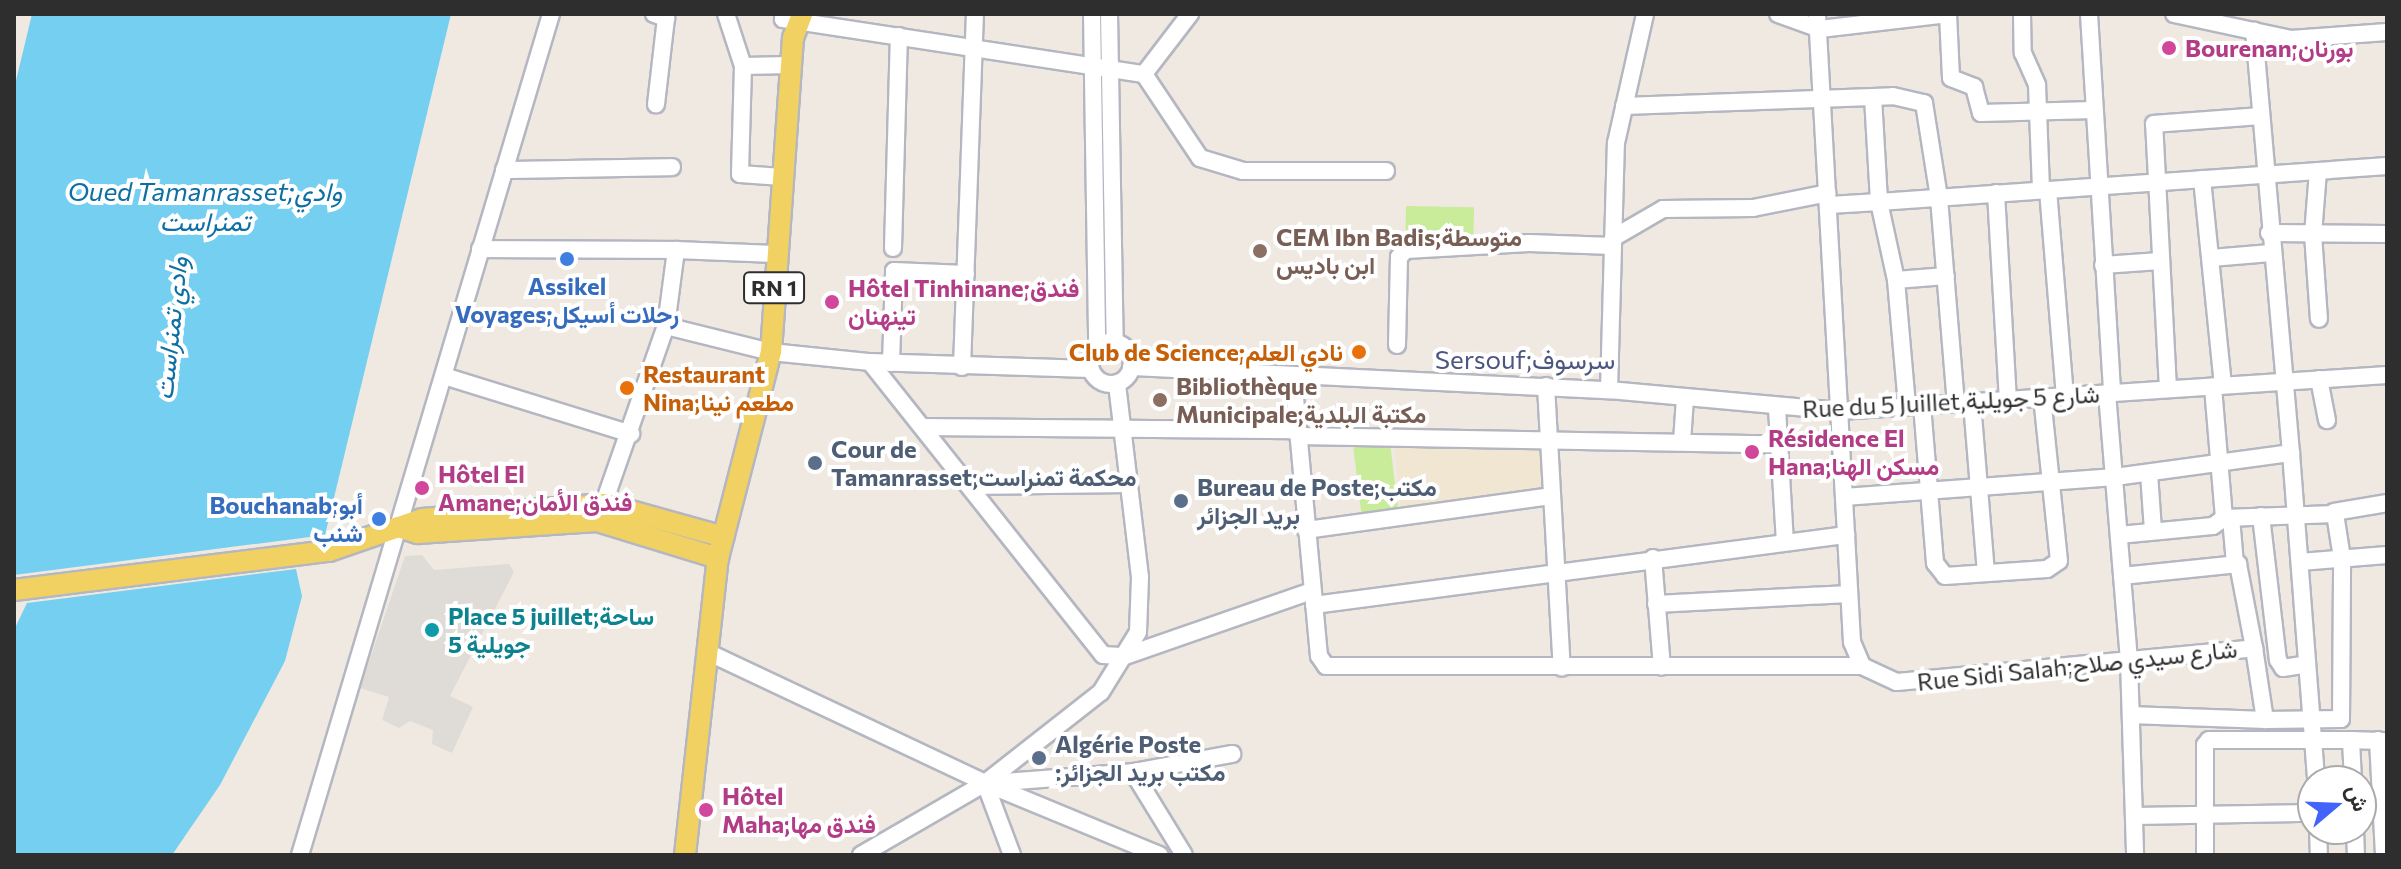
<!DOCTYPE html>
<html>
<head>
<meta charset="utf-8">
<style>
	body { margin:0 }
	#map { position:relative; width:2401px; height:869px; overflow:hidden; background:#efe9e1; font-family:Commissioner,Vazirmatn,sans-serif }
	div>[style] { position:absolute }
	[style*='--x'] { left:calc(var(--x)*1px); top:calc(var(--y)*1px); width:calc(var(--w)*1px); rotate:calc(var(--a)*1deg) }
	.education>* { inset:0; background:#f0e6d1 }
	.pitch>* { inset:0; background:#c9ec9a; transform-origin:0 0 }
	.plaza>* { inset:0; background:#dfdcd8 }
	.water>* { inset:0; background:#75cff0 }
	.roads { filter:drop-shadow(2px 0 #b4b7c1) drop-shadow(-2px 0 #b4b7c1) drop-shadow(0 2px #b4b7c1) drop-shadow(0 -2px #b4b7c1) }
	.minor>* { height:16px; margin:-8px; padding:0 8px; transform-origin:8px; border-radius:8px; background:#fff }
	.minor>.ring { margin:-8px; padding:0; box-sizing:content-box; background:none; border:16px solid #fff; border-radius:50% }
	.major>* { height:20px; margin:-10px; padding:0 10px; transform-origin:10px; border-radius:10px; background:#f2d163 }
	.dots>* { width:22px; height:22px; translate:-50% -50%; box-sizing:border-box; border:4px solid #fff; border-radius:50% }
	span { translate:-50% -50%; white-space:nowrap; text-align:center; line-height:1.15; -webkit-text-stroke:8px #fff; paint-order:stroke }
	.shield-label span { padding:2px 6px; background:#fff; border:2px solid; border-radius:6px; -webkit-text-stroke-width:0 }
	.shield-label { font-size:22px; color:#2e2e2e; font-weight:700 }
	.hotel-label { font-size:24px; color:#b23c85; font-weight:700 }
	.left { translate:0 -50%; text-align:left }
	.education-label { font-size:24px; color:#785e54; font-weight:700 }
	.shop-label { font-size:24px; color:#366cbe; font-weight:700 }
	.right { translate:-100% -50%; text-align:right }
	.food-label { font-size:24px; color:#c56008; font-weight:700 }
	.street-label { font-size:24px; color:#2e2e2e }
	.service-label { font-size:24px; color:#4e5e75; font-weight:700 }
	.culture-label { font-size:24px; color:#0d838f; font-weight:700 }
	.water-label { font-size:26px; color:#0d6fa3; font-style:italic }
	.neighbourhood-label { font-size:26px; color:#4d5680 }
	.frame { position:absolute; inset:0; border:16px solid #2e2e2e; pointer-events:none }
	.north { position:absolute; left:2297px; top:765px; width:80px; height:80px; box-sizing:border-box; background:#fff; border:2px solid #ababab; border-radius:50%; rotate:71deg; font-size:22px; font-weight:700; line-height:32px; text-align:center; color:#2e2e2e }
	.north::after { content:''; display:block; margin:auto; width:28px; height:36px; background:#4264fb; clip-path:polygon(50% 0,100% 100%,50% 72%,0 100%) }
</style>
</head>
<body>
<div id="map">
	<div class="education">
		<i style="clip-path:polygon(1394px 441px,1546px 444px,1548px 493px,1401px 512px)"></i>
	</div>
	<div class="pitch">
		<i style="left:1406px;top:206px;width:68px;height:34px;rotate:1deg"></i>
		<i style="left:1390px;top:443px;width:70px;height:37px;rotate:83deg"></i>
	</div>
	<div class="plaza">
		<i style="clip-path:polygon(422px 555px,434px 570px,509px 564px,514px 572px,450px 696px,473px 707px,452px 753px,432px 744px,433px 730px,410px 721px,399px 728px,382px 720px,389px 697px,360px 688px,405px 556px)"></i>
	</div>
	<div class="water">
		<i style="clip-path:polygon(32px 14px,451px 14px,325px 535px,14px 575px,14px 89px)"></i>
		<i style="clip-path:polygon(296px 569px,302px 596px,285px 661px,220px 785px,172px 855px,14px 855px,14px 630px,27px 603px)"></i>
	</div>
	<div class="roads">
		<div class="minor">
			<i style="--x:654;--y:14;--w:13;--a:18"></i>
			<i style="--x:666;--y:18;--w:87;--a:96.6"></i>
			<i style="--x:726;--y:14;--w:55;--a:71.9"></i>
			<i style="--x:743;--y:66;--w:48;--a:-1.2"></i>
			<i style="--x:784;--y:14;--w:5;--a:101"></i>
			<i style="--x:783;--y:19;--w:365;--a:8.7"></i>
			<i style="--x:1092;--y:14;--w:332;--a:89.1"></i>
			<i style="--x:1109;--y:14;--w:328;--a:89"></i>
			<i style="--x:1778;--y:14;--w:45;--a:19.7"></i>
			<i style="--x:1820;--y:29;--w:129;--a:-6.7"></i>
			<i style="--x:1817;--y:14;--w:629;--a:86.81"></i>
			<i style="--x:1852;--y:642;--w:26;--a:67"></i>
			<i style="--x:1862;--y:666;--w:38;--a:25"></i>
			<i style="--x:1897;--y:682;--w:359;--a:-5.4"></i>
			<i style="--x:2254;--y:648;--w:73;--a:81.3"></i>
			<i style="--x:2265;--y:720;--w:76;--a:-0.8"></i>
			<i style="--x:2341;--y:719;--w:161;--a:-89.6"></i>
			<i style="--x:2342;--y:558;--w:45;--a:-99"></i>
			<i style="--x:2335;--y:514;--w:111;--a:177.9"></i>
			<i style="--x:2224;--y:518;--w:132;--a:-94.8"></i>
			<i style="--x:1948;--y:14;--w:64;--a:87.3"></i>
			<i style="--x:1951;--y:78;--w:25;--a:21"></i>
			<i style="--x:1974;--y:87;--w:27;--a:75"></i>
			<i style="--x:1981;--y:113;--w:113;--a:-1.5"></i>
			<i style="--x:2022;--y:14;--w:39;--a:89"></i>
			<i style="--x:2023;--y:53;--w:35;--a:66"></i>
			<i style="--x:2037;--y:85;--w:105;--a:87.8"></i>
			<i style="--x:2089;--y:14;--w:380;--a:86.5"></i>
			<i style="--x:2174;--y:14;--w:120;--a:12.1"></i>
			<i style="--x:2291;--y:39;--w:96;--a:-4.2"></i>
			<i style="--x:743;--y:66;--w:108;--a:91.6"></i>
			<i style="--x:740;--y:174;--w:42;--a:4.1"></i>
			<i style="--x:1144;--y:74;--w:101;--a:56.3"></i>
			<i style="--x:1200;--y:158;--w:45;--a:16.8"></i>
			<i style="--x:1243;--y:171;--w:143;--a:0"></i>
			<i style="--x:1144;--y:74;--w:76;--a:-52.5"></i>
			<i style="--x:1873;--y:97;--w:105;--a:86.7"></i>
			<i style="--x:1879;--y:202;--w:509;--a:-4.05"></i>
			<i style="--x:1624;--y:106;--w:269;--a:-2.1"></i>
			<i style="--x:1893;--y:96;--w:32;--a:13"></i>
			<i style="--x:1924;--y:103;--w:96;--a:81"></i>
			<i style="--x:1939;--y:198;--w:206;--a:85.3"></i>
			<i style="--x:504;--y:170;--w:168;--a:-1"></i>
			<i style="--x:2318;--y:171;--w:63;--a:94.5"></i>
			<i style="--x:2313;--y:234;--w:85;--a:86"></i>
			<i style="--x:2202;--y:179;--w:207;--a:84.2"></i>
			<i style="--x:2048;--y:190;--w:207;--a:85.3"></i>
			<i style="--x:1996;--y:193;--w:207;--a:86.7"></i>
			<i style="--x:1829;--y:205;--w:50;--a:-3.4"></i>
			<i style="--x:1879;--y:202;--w:80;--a:77.7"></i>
			<i style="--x:1896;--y:280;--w:127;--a:85"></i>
			<i style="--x:2269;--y:233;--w:118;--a:0.5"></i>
			<i style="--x:1613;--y:238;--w:58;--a:-30.1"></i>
			<i style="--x:1663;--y:209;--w:90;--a:-0.6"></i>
			<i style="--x:1753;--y:208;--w:76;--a:-11.3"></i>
			<i style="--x:893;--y:248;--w:212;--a:-88.4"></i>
			<i style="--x:480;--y:249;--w:196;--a:0.3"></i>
			<i style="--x:2211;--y:258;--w:60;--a:-4.8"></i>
			<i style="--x:2103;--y:265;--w:57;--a:-4"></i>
			<i style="--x:1896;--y:280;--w:50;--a:-4.6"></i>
			<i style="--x:666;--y:326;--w:77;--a:-82.5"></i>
			<i style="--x:676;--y:250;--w:99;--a:2.3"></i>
			<i class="ring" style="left:1090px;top:342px;width:26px;height:26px"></i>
			<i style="--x:1397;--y:345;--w:88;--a:-88.7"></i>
			<i style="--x:1399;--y:257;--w:10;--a:-45"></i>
			<i style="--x:1406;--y:250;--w:123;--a:-3.3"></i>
			<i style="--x:1529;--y:243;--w:84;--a:2"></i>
			<i style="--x:870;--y:362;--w:374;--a:51.5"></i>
			<i style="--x:1103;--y:655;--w:22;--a:3"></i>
			<i style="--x:1125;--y:656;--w:198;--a:-19.2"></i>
			<i style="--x:891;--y:363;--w:92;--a:-88.1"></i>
			<i style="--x:894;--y:271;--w:72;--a:2.4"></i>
			<i style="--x:962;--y:367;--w:353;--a:-87.9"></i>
			<i style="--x:1131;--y:367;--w:479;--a:2.8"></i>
			<i style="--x:1609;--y:390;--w:232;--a:5.2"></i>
			<i style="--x:1840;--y:411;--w:548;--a:-3.77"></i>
			<i style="--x:444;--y:376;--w:196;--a:17.2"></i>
			<i style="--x:1293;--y:376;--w:281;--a:84.7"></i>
			<i style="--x:1319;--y:656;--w:12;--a:55"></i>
			<i style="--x:1326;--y:666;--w:536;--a:0"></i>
			<i style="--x:2319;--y:379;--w:42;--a:79"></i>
			<i style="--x:1546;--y:386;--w:282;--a:86.8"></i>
			<i style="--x:2168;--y:389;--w:265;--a:-93"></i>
			<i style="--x:2154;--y:124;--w:106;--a:-4.3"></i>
			<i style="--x:1609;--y:390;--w:247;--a:-88.4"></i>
			<i style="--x:1616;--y:143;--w:132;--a:-77.3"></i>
			<i style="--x:2107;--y:393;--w:269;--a:85.3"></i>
			<i style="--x:2129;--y:661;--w:194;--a:88.2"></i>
			<i style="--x:1972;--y:403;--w:170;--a:85.3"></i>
			<i style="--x:1922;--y:405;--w:159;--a:85.3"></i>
			<i style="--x:1935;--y:563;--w:16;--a:52"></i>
			<i style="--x:1945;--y:576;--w:102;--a:-3.9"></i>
			<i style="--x:2047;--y:569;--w:14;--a:-34"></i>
			<i style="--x:2059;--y:561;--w:165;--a:-95.9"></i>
			<i style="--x:1777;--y:408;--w:134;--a:86.6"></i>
			<i style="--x:922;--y:427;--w:375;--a:0.5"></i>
			<i style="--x:1298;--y:436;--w:481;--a:1"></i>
			<i style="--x:1682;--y:442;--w:44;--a:-86.1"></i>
			<i style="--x:2291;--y:453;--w:329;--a:85.6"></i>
			<i style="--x:2149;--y:473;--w:57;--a:86"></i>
			<i style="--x:969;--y:486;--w:160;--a:-0.7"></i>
			<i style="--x:1844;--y:497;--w:272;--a:-4.2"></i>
			<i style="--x:2115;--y:477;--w:178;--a:-7.8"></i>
			<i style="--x:2291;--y:453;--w:424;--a:-95"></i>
			<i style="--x:2334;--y:512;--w:54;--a:-9.6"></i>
			<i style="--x:600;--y:514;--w:199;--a:-70.7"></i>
			<i style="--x:666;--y:326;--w:108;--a:13.9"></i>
			<i style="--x:771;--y:352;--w:100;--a:5.8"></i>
			<i style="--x:870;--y:362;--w:220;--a:1.8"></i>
			<i style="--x:2261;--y:516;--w:145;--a:83.3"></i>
			<i style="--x:2278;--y:660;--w:9;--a:58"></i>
			<i style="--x:2283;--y:668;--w:24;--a:-9"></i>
			<i style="--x:2231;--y:518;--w:46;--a:85"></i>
			<i style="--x:1306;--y:530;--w:248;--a:-7.9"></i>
			<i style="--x:2119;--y:535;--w:94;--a:-5.5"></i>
			<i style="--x:2213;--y:526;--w:14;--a:-36"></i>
			<i style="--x:1653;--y:558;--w:109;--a:85.3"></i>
			<i style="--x:2300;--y:562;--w:87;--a:-4.6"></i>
			<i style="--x:2122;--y:576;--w:117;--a:-5.9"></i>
			<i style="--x:2238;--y:564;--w:86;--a:79.2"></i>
			<i style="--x:1656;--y:604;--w:193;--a:-3"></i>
			<i style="--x:1314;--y:605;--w:537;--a:-7.5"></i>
			<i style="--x:707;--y:652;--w:307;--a:25.2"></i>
			<i style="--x:985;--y:783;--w:189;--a:22.4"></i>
			<i style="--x:2131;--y:715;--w:134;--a:2.1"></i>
			<i style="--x:2378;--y:740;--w:113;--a:87"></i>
			<i style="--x:1133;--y:772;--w:97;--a:58.4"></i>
			<i style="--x:2353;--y:781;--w:41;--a:-92.8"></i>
			<i style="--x:2351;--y:740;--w:36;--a:2"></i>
			<i style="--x:985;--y:783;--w:77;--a:69.4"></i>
			<i style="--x:991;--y:783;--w:142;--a:-4.4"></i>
			<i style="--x:1133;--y:772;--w:101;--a:-10.3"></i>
			<i style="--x:2134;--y:816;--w:179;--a:-1"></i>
			<i style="--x:2318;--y:829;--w:26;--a:88"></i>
			<i style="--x:2355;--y:829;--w:26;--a:88"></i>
			<i style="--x:300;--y:855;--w:878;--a:-73.38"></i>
			<i style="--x:861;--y:855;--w:143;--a:-30.1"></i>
			<i style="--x:985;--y:783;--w:147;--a:-38.1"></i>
			<i style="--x:1101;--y:692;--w:70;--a:-58.3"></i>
			<i style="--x:1138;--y:632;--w:55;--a:-87.9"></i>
			<i style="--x:1140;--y:577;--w:195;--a:-96.8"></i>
			<i style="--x:2205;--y:855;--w:110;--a:-90"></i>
			<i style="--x:2205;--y:745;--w:6;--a:-51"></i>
			<i style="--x:2209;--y:740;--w:142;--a:0"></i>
		</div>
		<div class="major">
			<i style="--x:398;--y:527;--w:21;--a:17"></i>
			<i style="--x:418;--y:533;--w:179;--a:-3.8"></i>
			<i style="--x:597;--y:521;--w:127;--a:17"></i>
			<i style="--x:14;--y:590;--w:317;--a:-7.1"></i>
			<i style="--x:329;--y:551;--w:98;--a:-19"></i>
			<i style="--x:422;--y:519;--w:184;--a:-4.7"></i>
			<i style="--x:605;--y:504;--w:123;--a:15.5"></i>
			<i style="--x:685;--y:855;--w:299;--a:-83.7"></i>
			<i style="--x:718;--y:558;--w:213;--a:-75.6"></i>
			<i style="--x:771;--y:352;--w:315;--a:-86"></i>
			<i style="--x:793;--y:38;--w:26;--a:-69"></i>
		</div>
	</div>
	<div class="dots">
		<i style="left:2169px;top:48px;background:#d1479c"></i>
		<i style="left:1260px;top:251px;background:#8d6e63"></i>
		<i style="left:567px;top:259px;background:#3f7fe0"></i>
		<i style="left:832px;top:302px;background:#d1479c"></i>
		<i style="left:1359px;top:352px;background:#e8710a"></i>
		<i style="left:627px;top:388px;background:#e8710a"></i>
		<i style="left:1160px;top:400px;background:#8d6e63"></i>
		<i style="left:1752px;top:452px;background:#d1479c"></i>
		<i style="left:815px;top:463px;background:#5c6f8a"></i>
		<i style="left:422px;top:488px;background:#d1479c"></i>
		<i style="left:1181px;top:501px;background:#5c6f8a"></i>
		<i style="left:379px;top:519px;background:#3f7fe0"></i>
		<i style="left:432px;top:630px;background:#0f9aa8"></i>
		<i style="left:1039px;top:758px;background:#5c6f8a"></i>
		<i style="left:706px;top:810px;background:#d1479c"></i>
	</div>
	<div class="shield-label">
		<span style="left:774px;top:288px">RN 1</span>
	</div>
	<div class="hotel-label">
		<span class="left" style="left:2185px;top:48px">Bourenan;بورنان</span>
		<span class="left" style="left:848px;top:302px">Hôtel Tinhinane;فندق<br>تينهنان</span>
		<span class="left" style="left:1768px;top:452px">Résidence El<br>Hana;مسكن الهنا</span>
		<span class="left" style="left:438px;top:488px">Hôtel El<br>Amane;فندق الأمان</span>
		<span class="left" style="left:722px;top:810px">Hôtel<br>Maha;فندق مها</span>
	</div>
	<div class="education-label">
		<span class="left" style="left:1276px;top:251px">CEM Ibn Badis;متوسطة<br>ابن باديس</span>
		<span class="left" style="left:1176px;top:400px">Bibliothèque<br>Municipale;مكتبة البلدية</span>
	</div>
	<div class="shop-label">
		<span style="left:567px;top:300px">Assikel<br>Voyages;رحلات أسيكل</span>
		<span class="right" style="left:363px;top:519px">Bouchanab;أبو<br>شنب</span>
	</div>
	<div class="food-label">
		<span class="right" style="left:1343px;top:352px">Club de Science;نادي العلم</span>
		<span class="left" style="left:643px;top:388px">Restaurant<br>Nina;مطعم نينا</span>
	</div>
	<div class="street-label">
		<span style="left:1951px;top:401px;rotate:-3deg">Rue du 5 Juillet,شارع 5 جويلية</span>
		<span style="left:2077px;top:665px;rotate:-6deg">Rue Sidi Salah;شارع سيدي صلاح</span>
	</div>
	<div class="service-label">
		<span class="left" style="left:831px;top:463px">Cour de<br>Tamanrasset;محكمة تمنراست</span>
		<span class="left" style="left:1197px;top:501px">Bureau de Poste;مكتب<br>بريد الجزائر</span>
		<span class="left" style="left:1055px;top:758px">Algérie Poste<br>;مكتب بريد الجزائر</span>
	</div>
	<div class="culture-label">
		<span class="left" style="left:448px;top:630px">Place 5 juillet;ساحة<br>5 جويلية</span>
	</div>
	<div class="water-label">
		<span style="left:205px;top:206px">Oued Tamanrasset;وادي<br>تمنراست</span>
		<span style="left:170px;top:328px;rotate:-84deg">وادي تمنراست</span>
	</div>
	<div class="neighbourhood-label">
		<span style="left:1525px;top:359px">Sersouf;سرسوف</span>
	</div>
	<div class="frame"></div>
	<div class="north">ش</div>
</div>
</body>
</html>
